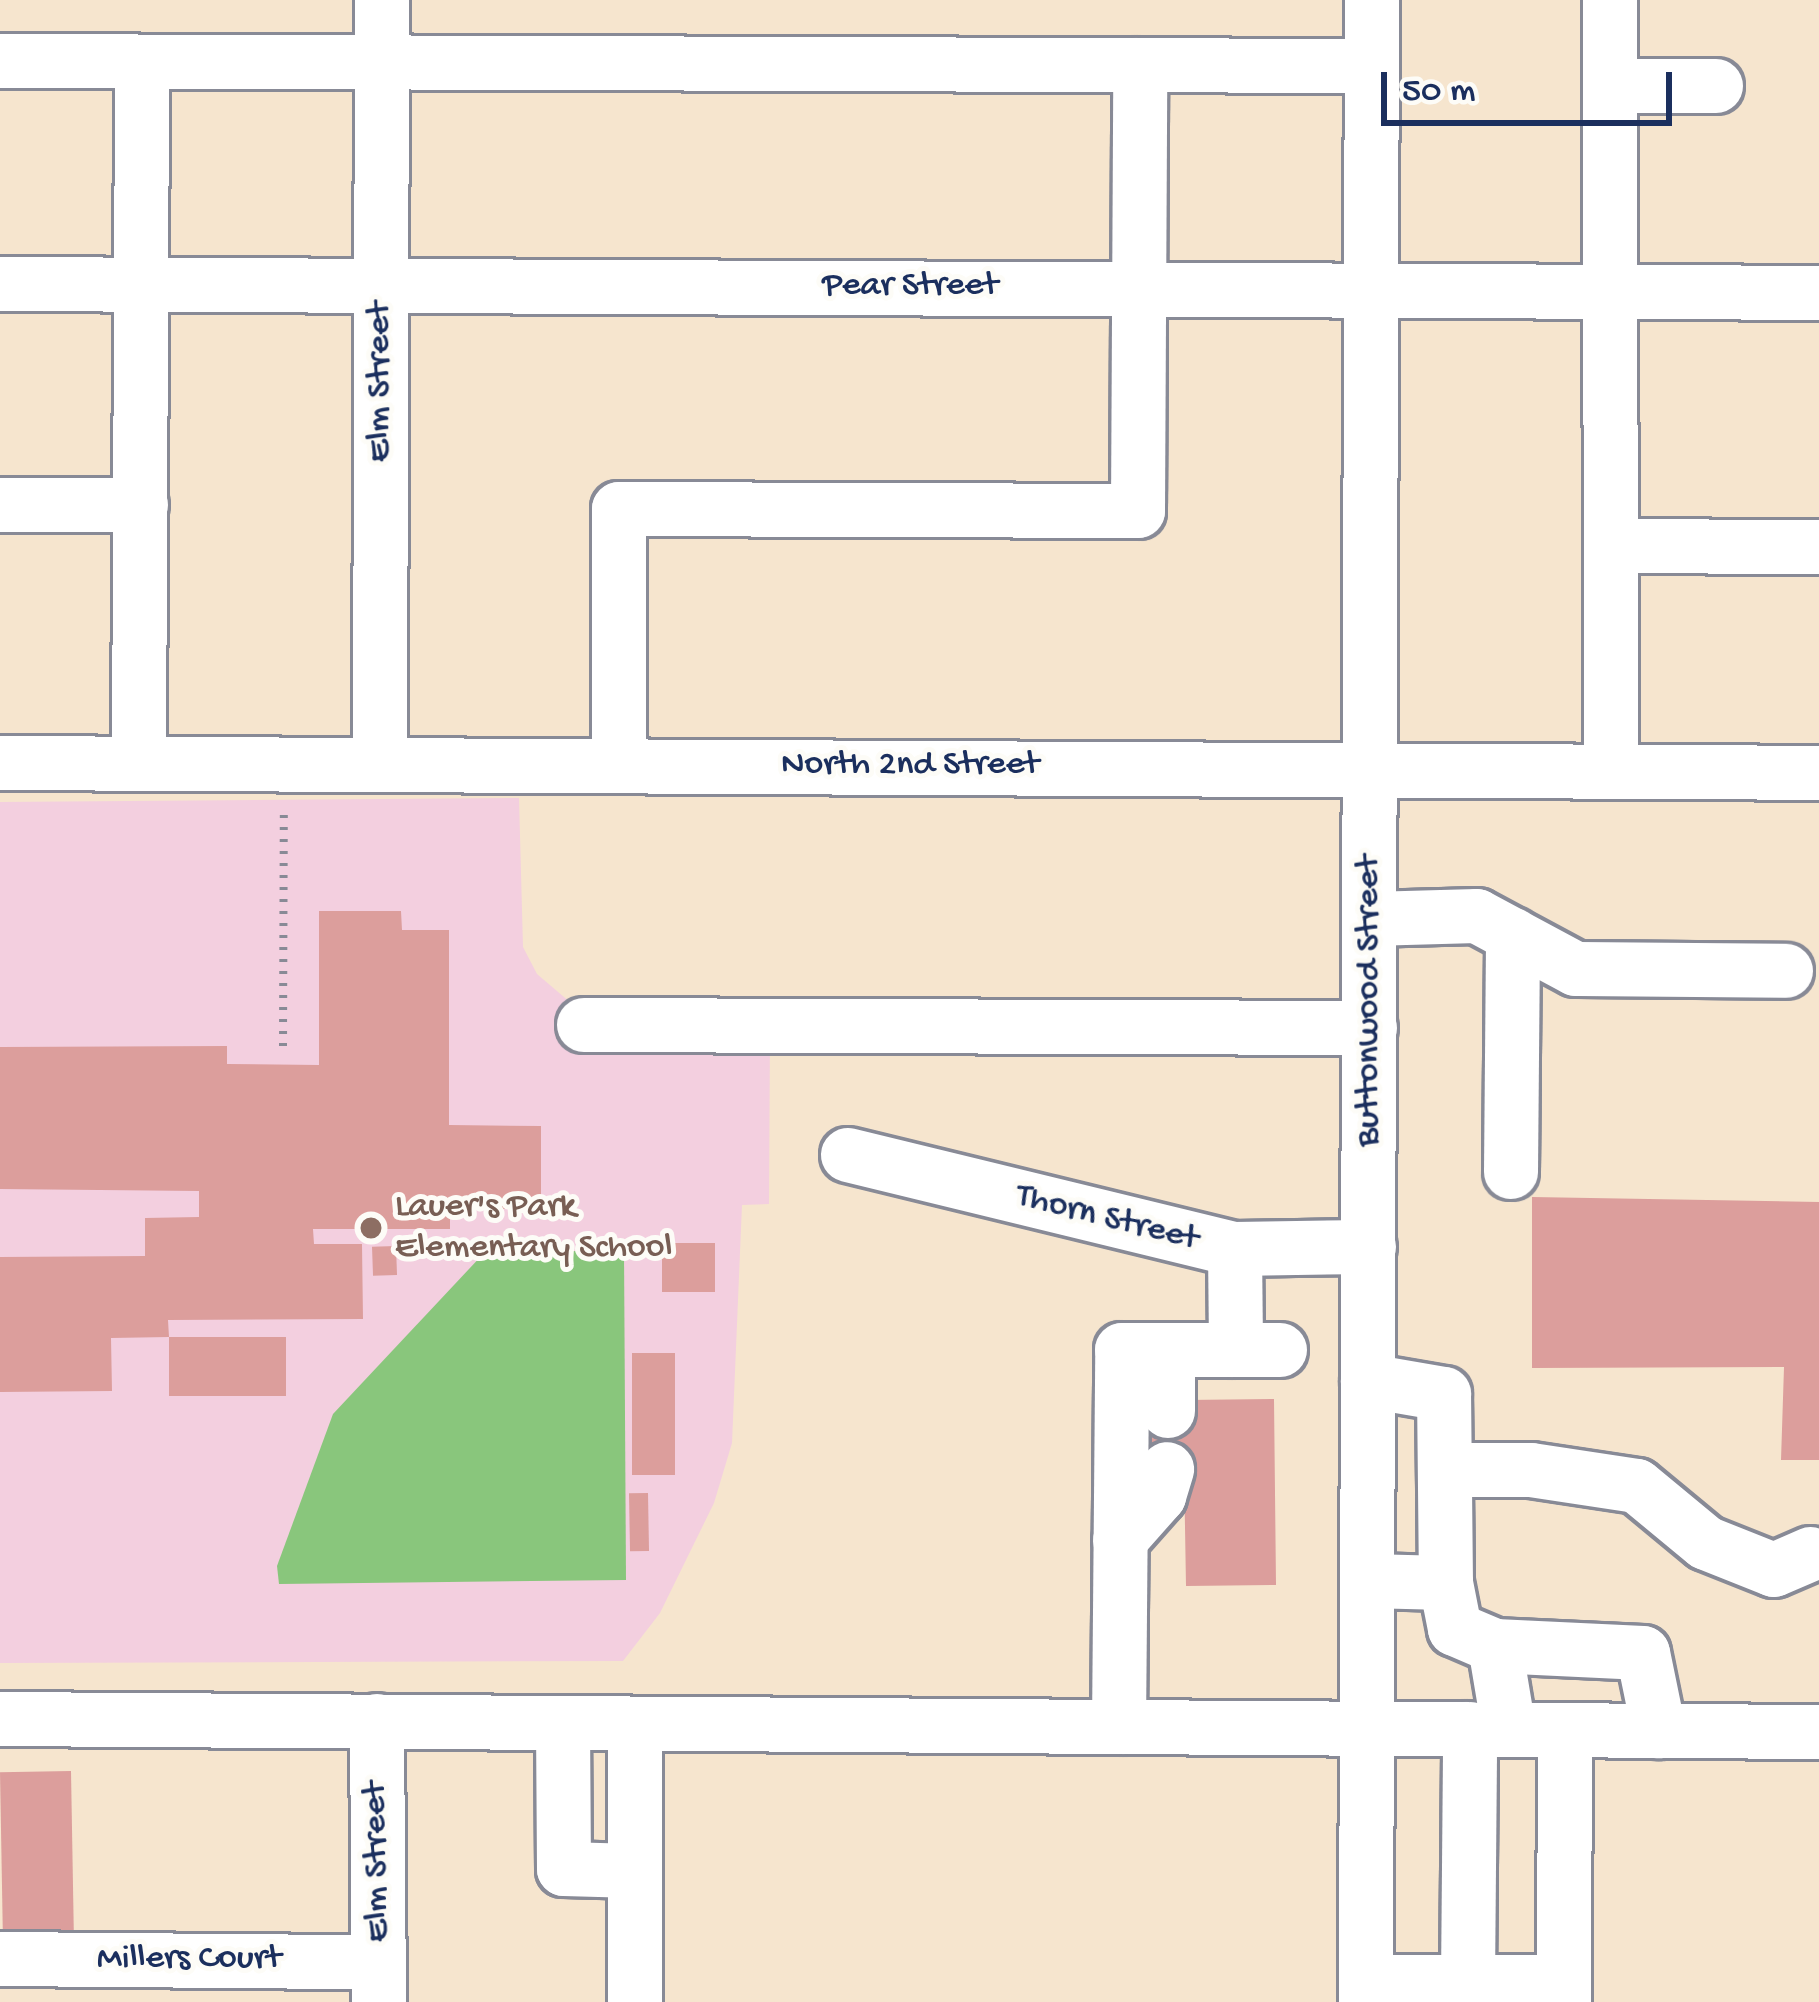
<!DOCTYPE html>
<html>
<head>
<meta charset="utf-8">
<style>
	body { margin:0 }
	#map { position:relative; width:1819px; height:2002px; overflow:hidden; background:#f6e5ce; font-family:"Gochi Hand",sans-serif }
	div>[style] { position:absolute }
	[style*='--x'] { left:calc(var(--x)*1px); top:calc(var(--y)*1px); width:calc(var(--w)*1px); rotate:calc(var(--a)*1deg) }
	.built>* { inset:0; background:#f3cfdf }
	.green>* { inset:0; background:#89c67c }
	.building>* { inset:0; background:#dc9e9c; transform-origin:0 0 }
	.path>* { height:8px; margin-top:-4px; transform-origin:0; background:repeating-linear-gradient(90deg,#888a96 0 3px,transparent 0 12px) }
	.roads { filter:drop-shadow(3px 0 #888a96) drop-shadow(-3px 0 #888a96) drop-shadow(0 3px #888a96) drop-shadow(0 -3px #888a96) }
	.minor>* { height:54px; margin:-27px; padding:0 27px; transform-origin:27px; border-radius:27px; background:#fff }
	.dots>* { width:33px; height:33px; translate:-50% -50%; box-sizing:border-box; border:6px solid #fdfcf7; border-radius:50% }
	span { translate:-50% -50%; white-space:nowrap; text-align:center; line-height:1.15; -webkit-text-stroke:10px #fdfcf7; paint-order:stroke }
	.street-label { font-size:36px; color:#1b2f5e }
	.education-label { font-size:36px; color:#785e54 }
	.left { translate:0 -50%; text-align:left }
	.scale { position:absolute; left:1381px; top:72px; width:291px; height:54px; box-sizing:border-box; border:6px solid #1b2f5e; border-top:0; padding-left:15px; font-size:36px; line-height:42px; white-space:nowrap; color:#1b2f5e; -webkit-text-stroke:9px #fdfcf7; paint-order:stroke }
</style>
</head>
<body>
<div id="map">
	<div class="built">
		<i style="clip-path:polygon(519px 798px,523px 947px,537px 974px,571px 1003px,770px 1033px,769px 1204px,742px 1205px,732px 1443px,714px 1503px,660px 1613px,623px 1661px,0 1663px,0 802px)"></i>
	</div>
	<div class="green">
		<i style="clip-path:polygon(624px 1250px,626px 1580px,279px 1584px,277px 1566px,333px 1414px,484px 1253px)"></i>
	</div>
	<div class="building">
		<i style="clip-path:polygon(319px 911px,401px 911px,402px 930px,449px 930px,449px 1125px,541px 1126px,541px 1209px,450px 1209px,450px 1229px,313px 1229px,314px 1244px,362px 1244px,363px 1319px,168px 1320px,169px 1337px,111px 1338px,112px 1391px,0 1392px,0 1257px,145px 1256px,145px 1218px,199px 1217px,199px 1191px,0 1189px,0 1047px,227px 1046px,227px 1064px,319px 1065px)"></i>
		<i style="clip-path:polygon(1532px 1197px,1819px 1202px,1819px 1460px,1781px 1460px,1784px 1367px,1532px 1368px)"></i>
		<i style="left:662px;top:1243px;width:53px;height:49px"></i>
		<i style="left:396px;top:1246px;width:29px;height:24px;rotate:88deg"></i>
		<i style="left:169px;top:1337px;width:117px;height:59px"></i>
		<i style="left:632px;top:1353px;width:43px;height:122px"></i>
		<i style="clip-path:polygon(1274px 1399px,1276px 1585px,1186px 1586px,1184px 1468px,1147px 1469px,1147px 1411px,1186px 1400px)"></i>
		<i style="left:648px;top:1493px;width:58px;height:19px;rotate:89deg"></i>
		<i style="left:71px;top:1771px;width:175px;height:71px;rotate:89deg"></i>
	</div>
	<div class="path">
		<i style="--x:283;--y:1046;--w:237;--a:-89.8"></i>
	</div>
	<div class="roads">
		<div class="minor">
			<i style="--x:1610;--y:0;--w:772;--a:89.93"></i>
			<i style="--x:0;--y:61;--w:1372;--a:0.21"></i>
			<i style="--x:1611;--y:86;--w:105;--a:0"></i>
			<i style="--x:0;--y:284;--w:1819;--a:0.28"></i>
			<i style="--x:0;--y:505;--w:141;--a:0"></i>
			<i style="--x:1611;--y:546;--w:208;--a:0.3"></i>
			<i style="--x:0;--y:763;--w:1819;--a:0.31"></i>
			<i style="--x:139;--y:763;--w:701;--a:-89.75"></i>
			<i style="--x:380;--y:764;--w:764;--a:-89.85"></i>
			<i style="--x:619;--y:765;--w:256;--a:-90"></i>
			<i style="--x:619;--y:509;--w:519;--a:0.22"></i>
			<i style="--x:1138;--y:511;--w:446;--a:-89.7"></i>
			<i style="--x:1370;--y:919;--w:107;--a:-1.6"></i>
			<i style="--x:1477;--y:916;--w:112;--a:28.2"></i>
			<i style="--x:1576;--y:969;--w:210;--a:0.5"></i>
			<i style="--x:584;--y:1025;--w:786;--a:0.22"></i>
			<i style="--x:848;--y:1155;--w:398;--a:13.7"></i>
			<i style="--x:1235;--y:1249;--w:134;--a:-0.9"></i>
			<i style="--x:1511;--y:1172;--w:237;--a:-89.5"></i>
			<i style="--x:1235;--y:1249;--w:101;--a:89.4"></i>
			<i style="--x:1168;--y:1350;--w:61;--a:90"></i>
			<i style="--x:1445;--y:1470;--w:86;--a:0"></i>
			<i style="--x:1531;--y:1470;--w:107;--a:8.6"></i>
			<i style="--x:1637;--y:1486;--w:89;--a:39.6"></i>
			<i style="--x:1706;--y:1543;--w:73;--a:21.7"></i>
			<i style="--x:1774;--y:1570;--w:40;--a:-23.4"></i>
			<i style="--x:1120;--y:1540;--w:59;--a:-48.4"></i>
			<i style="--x:1159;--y:1496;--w:28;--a:-73"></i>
			<i style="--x:1368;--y:1581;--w:78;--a:1.5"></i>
			<i style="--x:1446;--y:1583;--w:189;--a:-90.6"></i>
			<i style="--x:1444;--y:1394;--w:77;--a:-170.3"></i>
			<i style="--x:1446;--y:1583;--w:47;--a:78.9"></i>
			<i style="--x:1455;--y:1629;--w:43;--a:23"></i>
			<i style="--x:1495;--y:1646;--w:85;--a:80.5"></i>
			<i style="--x:1495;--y:1646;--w:148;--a:2.7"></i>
			<i style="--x:1643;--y:1653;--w:80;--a:78.4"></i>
			<i style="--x:0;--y:1719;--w:1819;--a:0.41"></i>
			<i style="--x:377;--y:1721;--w:281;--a:89.6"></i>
			<i style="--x:563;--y:1724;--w:145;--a:89.6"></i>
			<i style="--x:564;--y:1869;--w:71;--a:1.6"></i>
			<i style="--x:1119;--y:1727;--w:377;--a:-89.5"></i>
			<i style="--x:1122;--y:1350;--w:158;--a:0"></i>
			<i style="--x:0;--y:1959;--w:379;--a:0.5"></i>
			<i style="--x:1367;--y:1982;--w:197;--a:0"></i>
			<i style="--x:1468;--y:1982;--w:253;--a:-89.5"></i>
			<i style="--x:635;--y:2002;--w:278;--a:-90"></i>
			<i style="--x:1366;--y:2002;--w:2002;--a:-89.83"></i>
			<i style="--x:1564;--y:2002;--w:272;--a:-89.8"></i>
		</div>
	</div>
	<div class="dots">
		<i style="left:371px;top:1228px;background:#8d6e63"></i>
	</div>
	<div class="street-label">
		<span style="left:910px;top:287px">Pear Street</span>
		<span style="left:381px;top:382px;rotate:-90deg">Elm Street</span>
		<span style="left:910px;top:766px">North 2nd Street</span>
		<span style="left:1370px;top:1001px;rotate:-90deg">Buttonwood Street</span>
		<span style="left:1107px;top:1219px;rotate:14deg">Thorn Street</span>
		<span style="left:378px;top:1862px;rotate:-91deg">Elm Street</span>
		<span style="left:189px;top:1960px">Millers Court</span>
	</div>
	<div class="education-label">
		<span class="left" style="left:395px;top:1228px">Lauer's Park<br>Elementary School</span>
	</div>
	<div class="scale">50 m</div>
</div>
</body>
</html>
